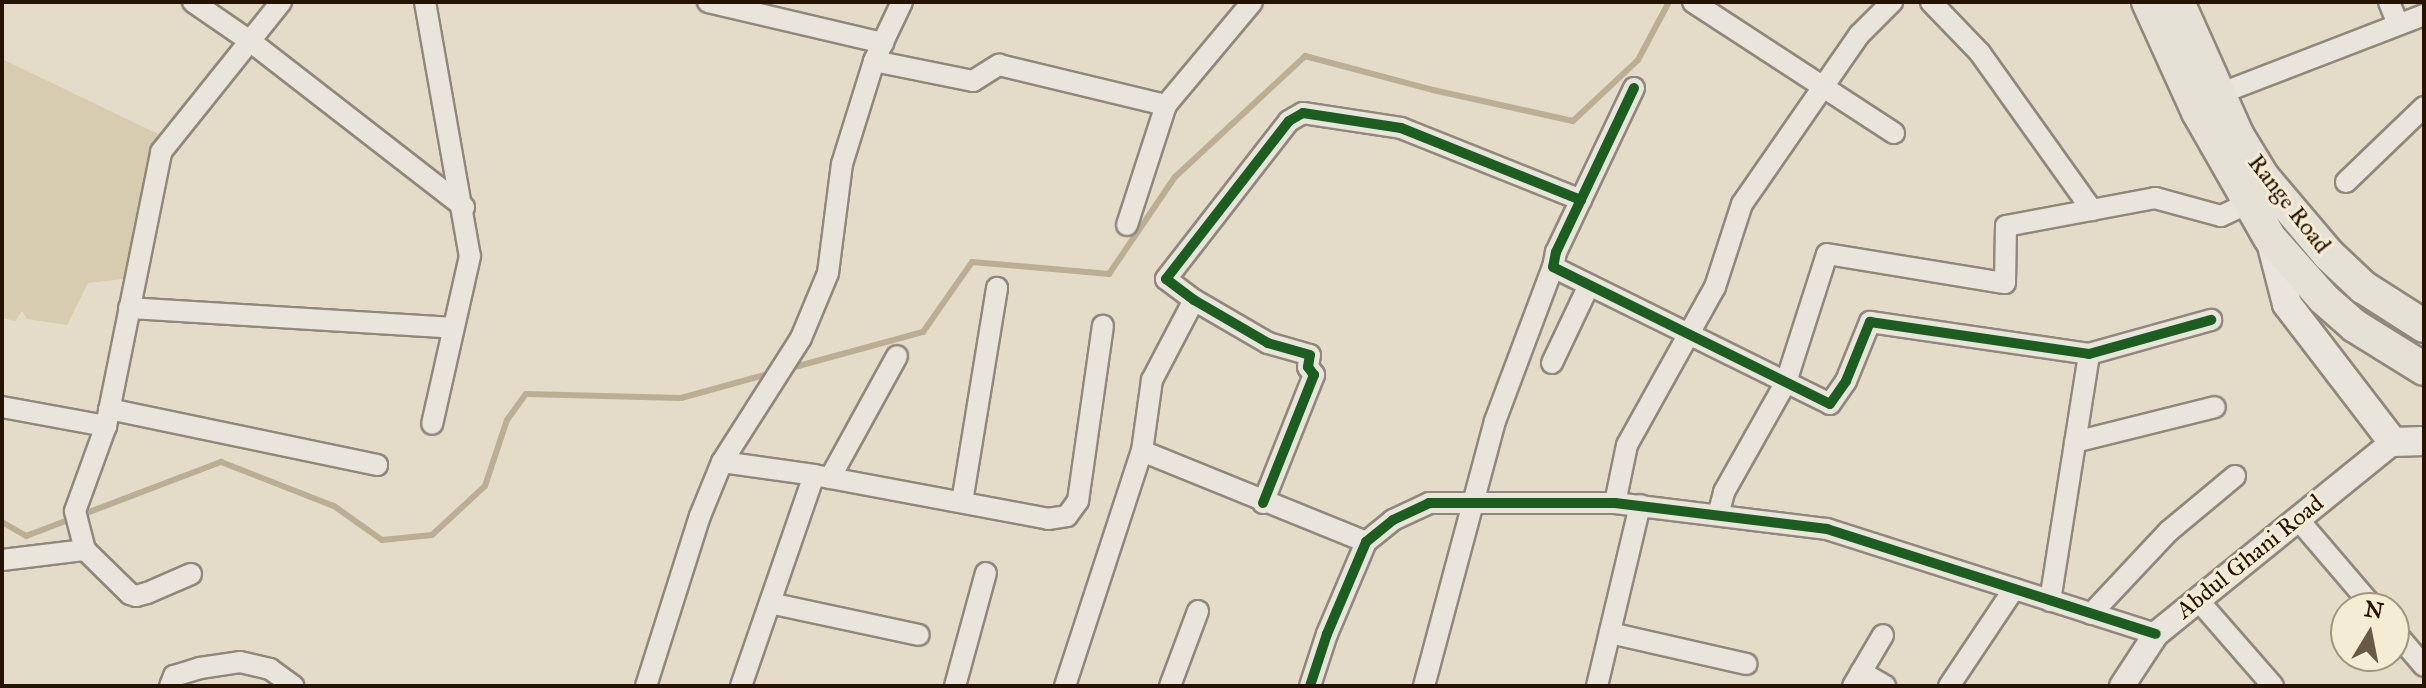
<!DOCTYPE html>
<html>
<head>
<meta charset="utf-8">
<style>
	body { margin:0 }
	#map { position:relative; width:2426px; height:688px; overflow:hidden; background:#e4dcc8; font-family:"IM FELL Great Primer",serif }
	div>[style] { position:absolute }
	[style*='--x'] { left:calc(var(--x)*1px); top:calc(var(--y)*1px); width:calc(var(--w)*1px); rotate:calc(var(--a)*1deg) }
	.green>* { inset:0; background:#d7ccb0 }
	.stream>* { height:6px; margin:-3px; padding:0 3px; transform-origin:3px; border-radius:3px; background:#bbae94 }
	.roads { filter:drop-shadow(2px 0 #90887b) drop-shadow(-2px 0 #90887b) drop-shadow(0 2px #90887b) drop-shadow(0 -2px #90887b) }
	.minor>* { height:20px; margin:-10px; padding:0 10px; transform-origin:10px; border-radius:10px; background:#e9e5dc }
	.tertiary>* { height:24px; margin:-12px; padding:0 12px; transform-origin:12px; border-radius:12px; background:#e9e5dc }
	.secondary>* { height:28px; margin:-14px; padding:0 14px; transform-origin:14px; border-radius:14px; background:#e9e5dc }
	.primary>* { height:32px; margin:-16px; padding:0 16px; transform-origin:16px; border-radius:16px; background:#e6e1d6 }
	.cycleway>* { height:10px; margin:-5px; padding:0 5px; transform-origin:5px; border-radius:5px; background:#1b5e20 }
	span { translate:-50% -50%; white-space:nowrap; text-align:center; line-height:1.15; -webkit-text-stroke:6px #f5ecd4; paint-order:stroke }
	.street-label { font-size:24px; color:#251200 }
	.frame { position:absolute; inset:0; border:4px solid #251200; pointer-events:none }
	.north { position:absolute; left:2330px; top:592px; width:80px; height:80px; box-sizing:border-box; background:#f5ecd4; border:2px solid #a2957f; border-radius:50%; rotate:10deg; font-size:22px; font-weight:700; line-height:32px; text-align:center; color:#251200 }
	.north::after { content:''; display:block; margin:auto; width:28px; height:36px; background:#685946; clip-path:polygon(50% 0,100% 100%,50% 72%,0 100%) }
</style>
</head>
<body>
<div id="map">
	<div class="green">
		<i style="clip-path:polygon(2px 59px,158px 134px,123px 279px,88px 283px,67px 325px,27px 319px,22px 311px,15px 321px,2px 318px)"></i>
	</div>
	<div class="stream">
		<i style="--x:791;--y:368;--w:137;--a:-15.3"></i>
		<i style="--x:923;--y:332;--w:85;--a:-55"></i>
		<i style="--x:972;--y:262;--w:138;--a:5"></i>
		<i style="--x:1109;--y:274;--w:117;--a:-55.8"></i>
		<i style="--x:1175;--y:177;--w:178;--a:-42.9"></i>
		<i style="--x:1305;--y:56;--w:132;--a:14.9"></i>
		<i style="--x:1433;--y:90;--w:143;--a:12.5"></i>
		<i style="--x:1573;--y:121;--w:89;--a:-43.2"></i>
		<i style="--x:1638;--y:60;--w:66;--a:-61.9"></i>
		<i style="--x:2;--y:522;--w:28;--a:30"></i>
		<i style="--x:26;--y:536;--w:209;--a:-20.8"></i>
		<i style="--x:221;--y:462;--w:121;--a:21.3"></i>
		<i style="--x:334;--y:506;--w:59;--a:35.3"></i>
		<i style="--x:382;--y:540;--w:50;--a:-5.7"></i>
		<i style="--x:432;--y:535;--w:72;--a:-42.8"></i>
		<i style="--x:485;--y:486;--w:70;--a:-71.6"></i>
		<i style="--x:507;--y:420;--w:32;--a:-54"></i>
		<i style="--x:526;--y:394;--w:155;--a:1.5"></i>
		<i style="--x:681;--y:398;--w:90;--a:-15.4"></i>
	</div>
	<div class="roads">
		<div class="minor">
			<i style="--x:193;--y:2;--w:69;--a:34.4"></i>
			<i style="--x:250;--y:41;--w:271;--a:37.8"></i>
			<i style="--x:425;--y:2;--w:258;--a:80"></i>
			<i style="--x:470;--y:256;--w:172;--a:102.7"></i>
			<i style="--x:708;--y:2;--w:180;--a:13.2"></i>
			<i style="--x:1693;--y:2;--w:240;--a:33.1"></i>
			<i style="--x:1931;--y:2;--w:71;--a:46.1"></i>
			<i style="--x:1980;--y:53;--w:193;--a:54.5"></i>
			<i style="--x:2389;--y:2;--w:24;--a:68"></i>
			<i style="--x:874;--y:61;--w:101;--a:11.4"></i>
			<i style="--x:973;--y:81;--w:31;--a:-32"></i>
			<i style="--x:999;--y:65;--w:172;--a:13.5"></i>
			<i style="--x:1634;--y:88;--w:182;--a:115.4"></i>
			<i style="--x:1556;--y:252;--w:15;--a:101"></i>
			<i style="--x:1553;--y:267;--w:309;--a:26.3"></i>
			<i style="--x:1830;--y:404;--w:28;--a:-55"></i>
			<i style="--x:1846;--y:381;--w:64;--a:-67.9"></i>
			<i style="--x:1870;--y:322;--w:221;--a:8.3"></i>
			<i style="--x:2089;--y:354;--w:127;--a:-15.6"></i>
			<i style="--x:2219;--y:94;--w:220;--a:-21.1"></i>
			<i style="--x:2346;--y:182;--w:108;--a:-43.9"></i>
			<i style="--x:1127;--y:225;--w:126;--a:-72"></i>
			<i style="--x:1166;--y:105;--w:134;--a:-50.1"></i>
			<i style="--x:129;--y:308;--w:324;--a:3.5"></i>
			<i style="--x:1552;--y:363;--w:86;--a:-64.6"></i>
			<i style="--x:2;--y:407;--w:106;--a:10.4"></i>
			<i style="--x:109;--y:409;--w:274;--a:11.8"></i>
			<i style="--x:2075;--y:442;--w:144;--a:-14"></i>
			<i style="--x:1142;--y:451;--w:242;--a:22.1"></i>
			<i style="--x:722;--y:462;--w:93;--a:8"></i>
			<i style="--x:814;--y:475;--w:238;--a:10.6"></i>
			<i style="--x:1048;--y:519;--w:19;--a:-9"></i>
			<i style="--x:1067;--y:516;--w:19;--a:-54"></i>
			<i style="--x:1078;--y:501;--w:177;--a:-81.9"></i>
			<i style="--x:830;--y:478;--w:139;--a:-61.2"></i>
			<i style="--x:962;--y:502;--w:217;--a:-80.7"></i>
			<i style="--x:1263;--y:503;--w:138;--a:-68.3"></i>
			<i style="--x:1314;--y:375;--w:10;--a:-127"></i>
			<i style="--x:1308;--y:367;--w:12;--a:-81"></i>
			<i style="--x:1310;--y:355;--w:44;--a:-164.1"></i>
			<i style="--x:1268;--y:343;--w:86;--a:-149.8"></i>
			<i style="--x:1194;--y:300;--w:35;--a:-143"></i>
			<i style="--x:1166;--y:279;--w:200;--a:-52.1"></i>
			<i style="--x:1289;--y:121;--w:16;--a:-30"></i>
			<i style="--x:1303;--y:113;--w:99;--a:8.7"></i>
			<i style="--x:1401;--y:128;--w:194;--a:21.8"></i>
			<i style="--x:1615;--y:503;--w:59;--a:-78.3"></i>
			<i style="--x:1627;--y:445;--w:181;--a:-60.9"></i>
			<i style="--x:1715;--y:287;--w:87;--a:-72"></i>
			<i style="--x:1742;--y:204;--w:206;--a:-55.3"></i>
			<i style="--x:1859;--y:35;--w:47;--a:-45"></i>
			<i style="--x:1718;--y:515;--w:24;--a:-75"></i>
			<i style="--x:1724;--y:492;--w:126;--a:-60.6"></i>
			<i style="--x:1786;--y:382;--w:134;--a:-72.2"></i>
			<i style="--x:1827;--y:254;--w:180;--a:9.3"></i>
			<i style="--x:2005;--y:283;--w:57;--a:-89"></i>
			<i style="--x:2006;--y:226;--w:152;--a:-10.6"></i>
			<i style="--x:2155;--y:198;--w:68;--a:15.3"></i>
			<i style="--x:2221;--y:216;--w:31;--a:-25"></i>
			<i style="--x:2297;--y:518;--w:118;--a:49.5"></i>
			<i style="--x:2;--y:560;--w:84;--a:-6.9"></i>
			<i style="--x:191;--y:574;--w:48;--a:156.6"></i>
			<i style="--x:147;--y:593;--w:11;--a:165"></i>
			<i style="--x:136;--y:596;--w:6;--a:-162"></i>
			<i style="--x:130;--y:594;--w:63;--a:-135.6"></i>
			<i style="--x:85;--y:550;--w:40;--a:-104.4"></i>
			<i style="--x:75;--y:511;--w:90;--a:-70"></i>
			<i style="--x:106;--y:426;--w:279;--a:-78.6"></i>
			<i style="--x:161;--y:152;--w:192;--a:-51.3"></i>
			<i style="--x:2198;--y:600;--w:114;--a:48.9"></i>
			<i style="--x:2050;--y:601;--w:250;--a:-81"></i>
			<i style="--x:770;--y:603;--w:152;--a:12.1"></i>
			<i style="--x:2091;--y:614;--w:114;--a:-46.8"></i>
			<i style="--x:2169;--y:531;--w:86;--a:-39.8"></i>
			<i style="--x:2394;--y:631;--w:46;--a:49.4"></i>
			<i style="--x:1610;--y:633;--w:140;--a:12.8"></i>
			<i style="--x:1861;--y:672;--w:28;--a:30"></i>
			<i style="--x:170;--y:686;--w:11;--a:-68"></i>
			<i style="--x:174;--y:676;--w:27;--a:-17"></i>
			<i style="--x:200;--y:668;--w:40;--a:-8.5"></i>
			<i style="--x:240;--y:662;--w:31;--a:13"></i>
			<i style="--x:270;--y:669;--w:29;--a:36"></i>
			<i style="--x:646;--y:686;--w:178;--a:-72.4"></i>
			<i style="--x:700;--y:516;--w:58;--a:-67.8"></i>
			<i style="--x:722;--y:462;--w:147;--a:-57.5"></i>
			<i style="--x:801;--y:338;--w:70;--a:-67.4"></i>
			<i style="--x:828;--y:273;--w:110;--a:-82.7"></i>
			<i style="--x:842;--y:164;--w:108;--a:-72.7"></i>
			<i style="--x:874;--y:61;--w:65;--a:-64.6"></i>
			<i style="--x:741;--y:686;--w:223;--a:-70.9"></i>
			<i style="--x:955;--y:686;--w:117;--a:-74.7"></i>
			<i style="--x:1065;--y:686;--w:247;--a:-71.9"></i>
			<i style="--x:1142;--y:451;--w:72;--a:-82"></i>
			<i style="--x:1152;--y:380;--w:90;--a:-62.3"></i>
			<i style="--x:1170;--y:686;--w:80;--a:-69.5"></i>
			<i style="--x:1310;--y:686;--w:55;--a:-71.9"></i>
			<i style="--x:1327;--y:634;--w:100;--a:-67"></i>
			<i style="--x:1366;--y:542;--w:35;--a:-39"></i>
			<i style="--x:1393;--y:520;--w:40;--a:-25"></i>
			<i style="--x:1429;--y:503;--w:186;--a:0"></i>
			<i style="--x:1615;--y:503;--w:214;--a:7"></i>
			<i style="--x:1827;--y:529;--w:345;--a:17.7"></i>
			<i style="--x:1424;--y:686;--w:274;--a:-75"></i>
			<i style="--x:1495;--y:421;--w:165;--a:-69.4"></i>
			<i style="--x:1597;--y:686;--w:186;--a:-76.6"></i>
			<i style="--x:1853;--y:686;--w:59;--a:-59.5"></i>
			<i style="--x:1949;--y:686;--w:117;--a:-56.2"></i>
		</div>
		<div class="tertiary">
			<i style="--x:2122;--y:686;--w:62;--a:-56.8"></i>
			<i style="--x:2156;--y:634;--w:305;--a:-39"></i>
		</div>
		<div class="secondary">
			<i style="--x:2270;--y:238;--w:68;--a:75.6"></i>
			<i style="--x:2287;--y:304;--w:174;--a:52.5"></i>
			<i style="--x:2393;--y:442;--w:31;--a:-2"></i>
		</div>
		<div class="primary">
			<i style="--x:2148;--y:2;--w:121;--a:65.6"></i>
			<i style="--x:2198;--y:112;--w:145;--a:60.3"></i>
			<i style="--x:2270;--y:238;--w:81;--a:48.5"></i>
			<i style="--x:2324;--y:299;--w:41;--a:41.1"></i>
			<i style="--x:2355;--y:326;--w:81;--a:31.9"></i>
			<i style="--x:2178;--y:2;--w:147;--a:65.9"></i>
			<i style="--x:2238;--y:136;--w:48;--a:58.6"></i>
			<i style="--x:2263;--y:177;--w:102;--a:49.8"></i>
			<i style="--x:2329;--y:255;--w:47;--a:43.3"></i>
			<i style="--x:2363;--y:287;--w:72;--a:32.6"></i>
		</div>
	</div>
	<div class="cycleway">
		<i style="--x:1634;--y:88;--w:182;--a:115.4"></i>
		<i style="--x:1556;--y:252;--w:15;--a:101"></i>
		<i style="--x:1553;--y:267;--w:309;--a:26.3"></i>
		<i style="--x:1830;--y:404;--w:28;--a:-55"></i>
		<i style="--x:1846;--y:381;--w:64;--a:-67.9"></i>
		<i style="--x:1870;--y:322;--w:221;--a:8.3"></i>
		<i style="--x:2089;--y:354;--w:127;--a:-15.6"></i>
		<i style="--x:1263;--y:503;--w:138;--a:-68.3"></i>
		<i style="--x:1314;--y:375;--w:10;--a:-127"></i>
		<i style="--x:1308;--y:367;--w:12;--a:-81"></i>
		<i style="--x:1310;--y:355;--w:44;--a:-164.1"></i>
		<i style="--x:1268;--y:343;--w:86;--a:-149.8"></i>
		<i style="--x:1194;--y:300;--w:35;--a:-143"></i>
		<i style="--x:1166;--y:279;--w:200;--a:-52.1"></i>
		<i style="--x:1289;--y:121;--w:16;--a:-30"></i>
		<i style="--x:1303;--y:113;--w:99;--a:8.7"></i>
		<i style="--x:1401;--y:128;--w:194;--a:21.8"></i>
		<i style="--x:1310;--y:686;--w:55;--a:-71.9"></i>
		<i style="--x:1327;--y:634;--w:100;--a:-67"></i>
		<i style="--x:1366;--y:542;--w:35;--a:-39"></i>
		<i style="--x:1393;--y:520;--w:40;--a:-25"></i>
		<i style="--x:1429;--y:503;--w:186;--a:0"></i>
		<i style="--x:1615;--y:503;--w:214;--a:7"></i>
		<i style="--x:1827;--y:529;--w:345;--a:17.7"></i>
	</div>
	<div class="street-label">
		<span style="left:2289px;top:204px;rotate:52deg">Range Road</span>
		<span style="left:2250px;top:557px;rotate:-39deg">Abdul Ghani Road</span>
	</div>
	<div class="frame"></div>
	<div class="north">N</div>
</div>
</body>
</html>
